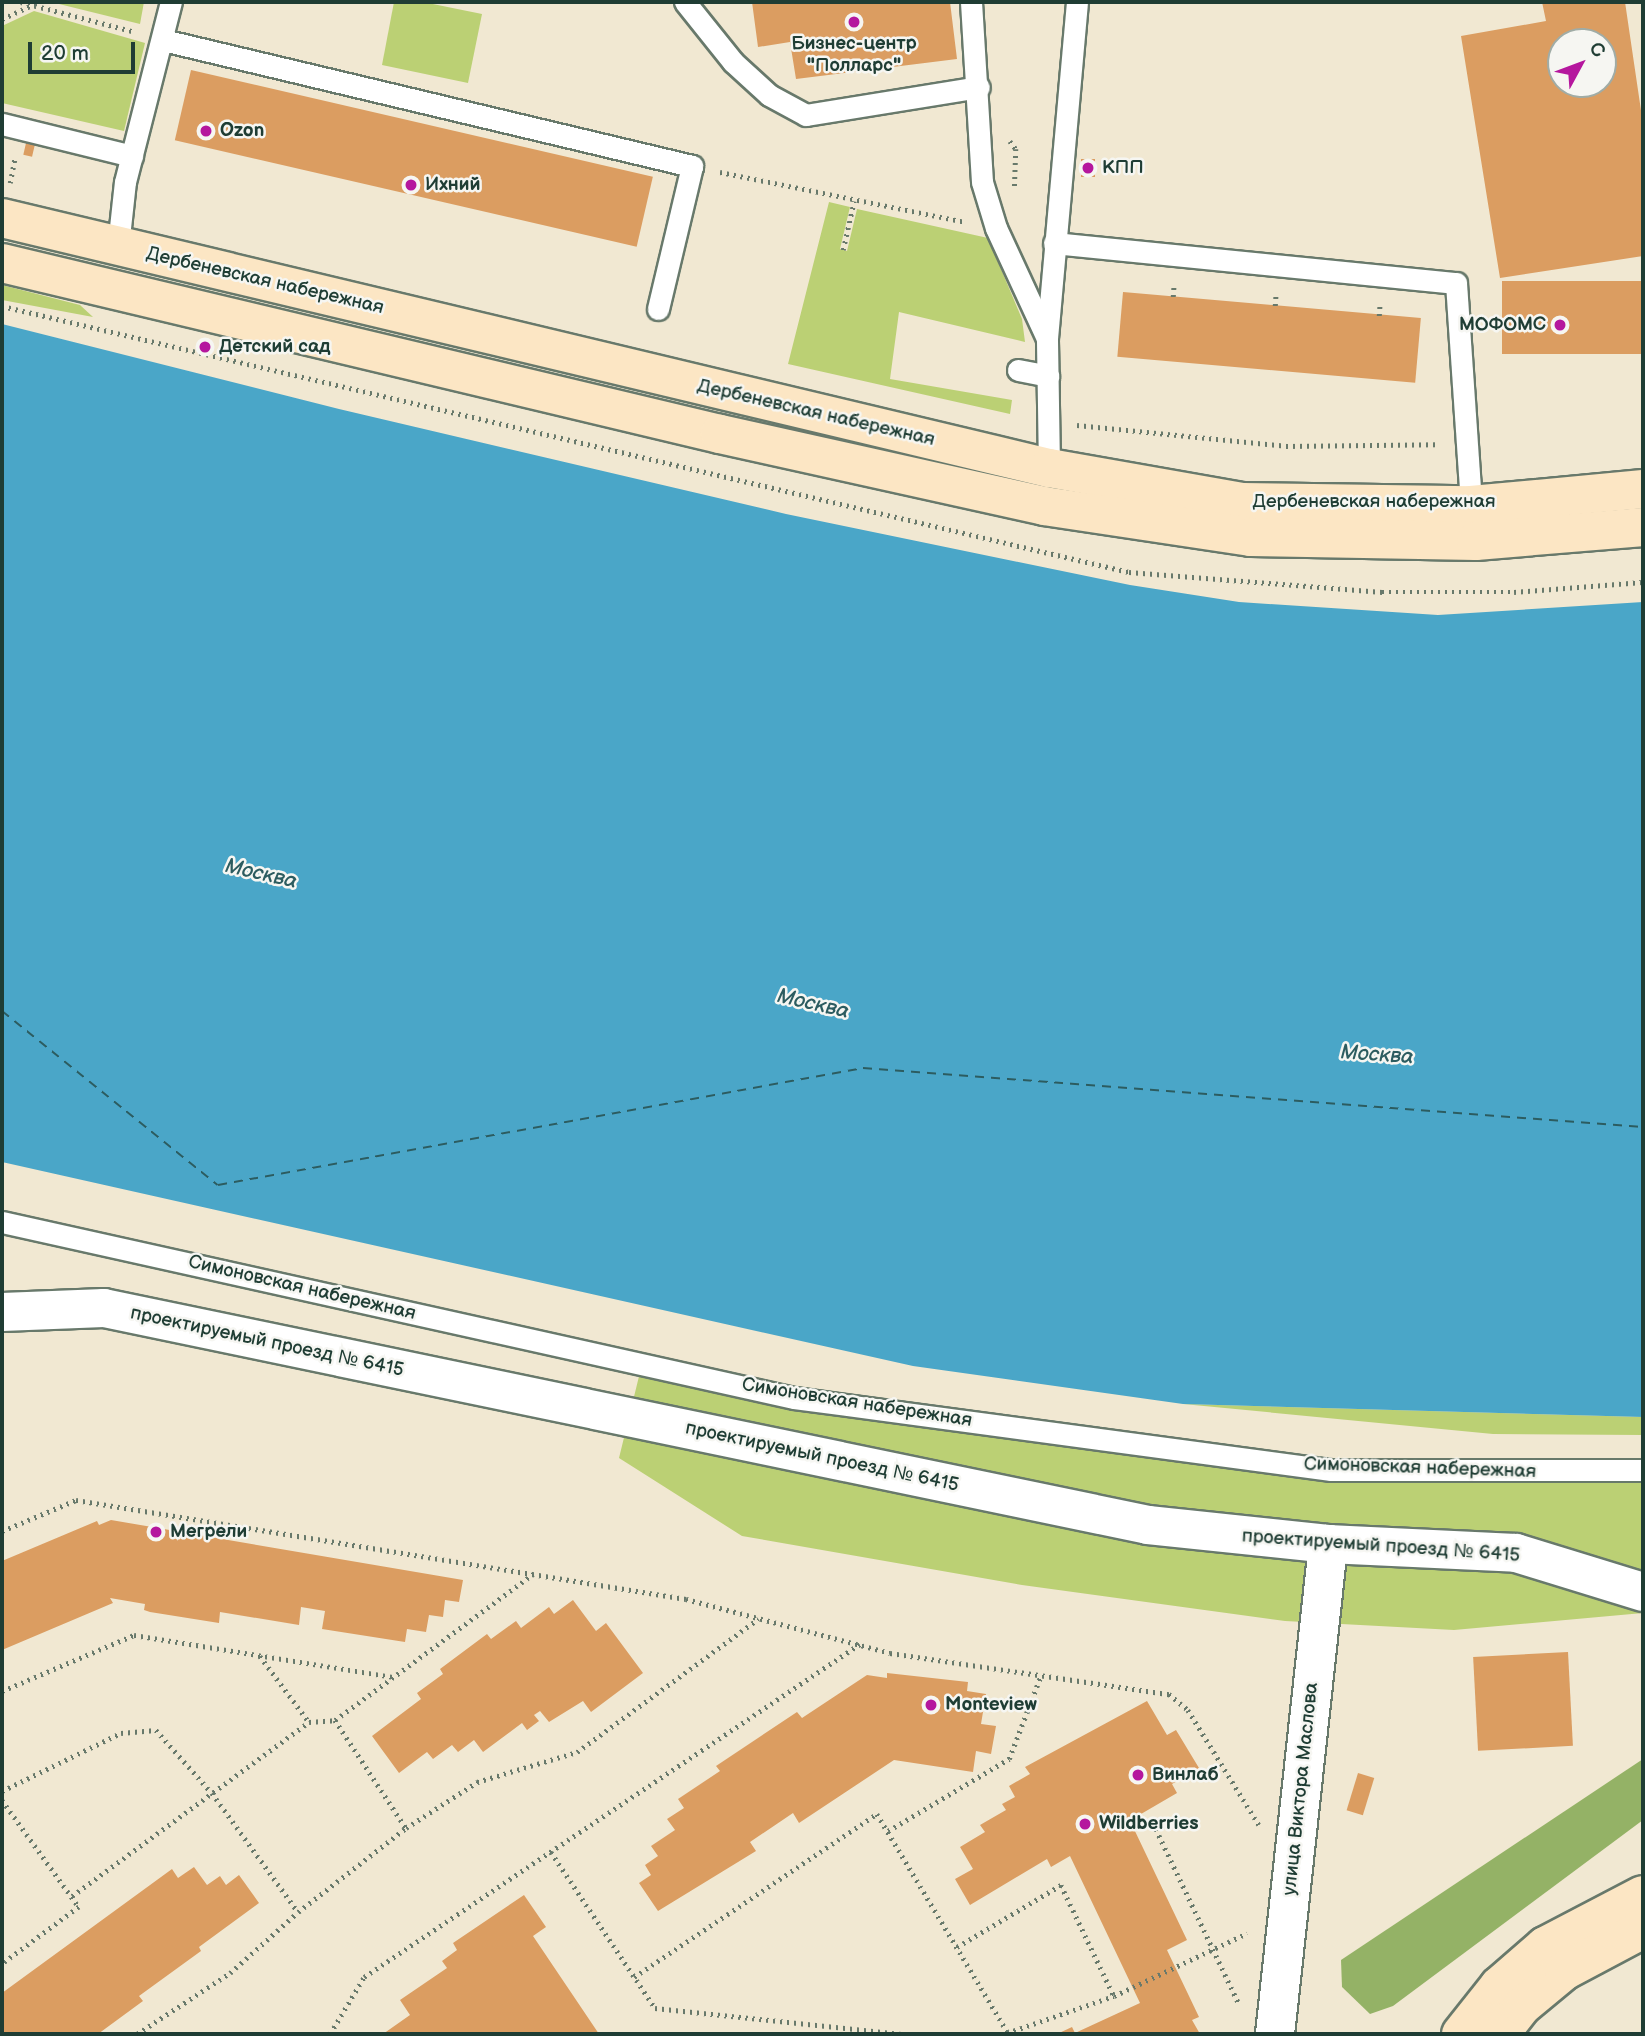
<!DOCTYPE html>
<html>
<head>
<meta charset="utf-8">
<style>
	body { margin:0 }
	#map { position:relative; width:1645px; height:2036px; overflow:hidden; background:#f1e8d2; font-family:"Balsamiq Sans",sans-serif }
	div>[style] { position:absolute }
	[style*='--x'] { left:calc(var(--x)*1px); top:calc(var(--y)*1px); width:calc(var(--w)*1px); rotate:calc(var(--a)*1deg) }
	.green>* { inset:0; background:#bbd074 }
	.forest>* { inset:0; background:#94b266 }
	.water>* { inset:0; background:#4aa6c8 }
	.ferry>* { height:2px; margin-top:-1px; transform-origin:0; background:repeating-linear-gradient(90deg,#2c5c60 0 9px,transparent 0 16px) }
	.building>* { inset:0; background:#db9d61; transform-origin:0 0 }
	.path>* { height:4.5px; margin-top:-2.25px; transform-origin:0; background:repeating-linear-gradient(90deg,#68796b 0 2px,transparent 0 7px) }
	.roads { filter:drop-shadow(2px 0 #68796b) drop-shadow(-2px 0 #68796b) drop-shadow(0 2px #68796b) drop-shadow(0 -2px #68796b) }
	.service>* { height:21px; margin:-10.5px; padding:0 10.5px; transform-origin:10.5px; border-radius:10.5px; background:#fff }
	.minor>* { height:38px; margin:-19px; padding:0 19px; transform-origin:19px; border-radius:19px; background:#fff }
	.secondary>* { height:38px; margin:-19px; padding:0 19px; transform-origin:19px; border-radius:19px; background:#fce6c4 }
	.dots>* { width:19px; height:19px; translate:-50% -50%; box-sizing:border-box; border:4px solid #f6f6f2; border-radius:50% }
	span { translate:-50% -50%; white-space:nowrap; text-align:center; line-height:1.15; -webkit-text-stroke:5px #f6f6f2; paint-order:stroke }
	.poi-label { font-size:19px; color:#1f3d34; font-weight:700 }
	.left { translate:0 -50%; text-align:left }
	.right { translate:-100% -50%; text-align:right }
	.street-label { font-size:19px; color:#1f3d34 }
	.water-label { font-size:21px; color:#2c5c60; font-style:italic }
	.frame { position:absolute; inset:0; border:4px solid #1f3d34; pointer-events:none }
	.north { position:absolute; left:1547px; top:28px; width:70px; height:70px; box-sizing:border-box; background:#f6f6f2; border:2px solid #a0aca6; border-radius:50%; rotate:49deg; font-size:19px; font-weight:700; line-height:28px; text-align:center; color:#1f3d34 }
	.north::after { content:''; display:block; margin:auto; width:24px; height:32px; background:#b5179e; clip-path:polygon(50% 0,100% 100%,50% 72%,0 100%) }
	.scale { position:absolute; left:28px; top:42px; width:107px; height:32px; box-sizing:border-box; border:4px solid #1f3d34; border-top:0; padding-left:9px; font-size:21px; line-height:24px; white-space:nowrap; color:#1f3d34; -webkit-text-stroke:5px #f6f6f2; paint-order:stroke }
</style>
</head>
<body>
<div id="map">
	<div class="green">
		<i style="clip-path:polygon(65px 2px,144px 2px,140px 24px,59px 4px)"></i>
		<i style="clip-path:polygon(394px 2px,423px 2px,482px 14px,468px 83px,382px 65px)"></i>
		<i style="clip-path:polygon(34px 11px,145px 43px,124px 131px,2px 103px,2px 26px)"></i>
		<i style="clip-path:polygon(829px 202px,850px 207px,840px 249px,847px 251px,857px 209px,988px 238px,1022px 319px,1025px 342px,899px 312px,890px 379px,1012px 400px,1010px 414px,788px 364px)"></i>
		<i style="clip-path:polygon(2px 285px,80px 305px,93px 317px,2px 300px)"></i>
		<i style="clip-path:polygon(642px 1364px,794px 1398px,1331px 1470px,1643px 1470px,1643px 1613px,1454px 1630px,1285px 1621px,1022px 1585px,742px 1536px,619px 1458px)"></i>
		<i style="clip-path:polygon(1183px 1404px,1643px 1417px,1643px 1435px,1493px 1434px)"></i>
	</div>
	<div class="forest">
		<i style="clip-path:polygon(1643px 1759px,1643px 1820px,1393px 2006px,1370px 2014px,1342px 1987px,1341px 1960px)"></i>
	</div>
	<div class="water">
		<i style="clip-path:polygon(2px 324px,339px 409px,786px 514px,1130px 585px,1239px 602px,1438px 615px,1643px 602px,1643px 1417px,1183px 1404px,913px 1366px,2px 1162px)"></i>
	</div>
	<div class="ferry">
		<i style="--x:2;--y:1011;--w:277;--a:38.9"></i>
		<i style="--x:218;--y:1185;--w:656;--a:-10.28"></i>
		<i style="--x:863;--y:1068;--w:782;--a:4.33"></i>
	</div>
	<div class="building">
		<i style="clip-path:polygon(752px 2px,950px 2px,957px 59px,796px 79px,790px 42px,758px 47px)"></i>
		<i style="clip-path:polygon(evenodd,1542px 2px,1625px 2px,1643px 124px,1643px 256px,1500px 278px,1461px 36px,1546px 21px,1542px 2px,1561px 42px,1603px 42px,1603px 84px,1561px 84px,1561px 42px)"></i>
		<i style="left:191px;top:70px;width:474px;height:72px;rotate:13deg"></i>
		<i style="left:26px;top:143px;width:9px;height:12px;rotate:13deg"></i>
		<i style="left:1081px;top:159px;width:14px;height:18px"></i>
		<i style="left:1643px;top:281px;width:73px;height:141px;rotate:90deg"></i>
		<i style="left:1123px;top:292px;width:299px;height:65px;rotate:5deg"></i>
		<i style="clip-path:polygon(111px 1520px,463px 1580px,459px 1602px,445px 1600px,443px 1617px,429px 1615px,426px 1632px,407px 1629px,405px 1642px,322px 1629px,325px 1611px,301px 1607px,299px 1625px,220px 1612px,219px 1623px,150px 1612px,144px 1610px,145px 1604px,110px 1598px,113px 1603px,2px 1650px,2px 1561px,97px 1521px,99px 1525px)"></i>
		<i style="clip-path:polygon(573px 1600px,596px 1631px,606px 1623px,643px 1673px,591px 1712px,583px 1701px,549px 1722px,540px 1711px,534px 1715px,539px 1721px,527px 1730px,522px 1723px,483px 1752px,474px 1740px,458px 1752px,452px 1745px,433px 1759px,427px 1752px,399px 1773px,372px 1736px,421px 1699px,417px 1693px,443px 1674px,440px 1669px,487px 1634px,491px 1639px,516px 1621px,521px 1628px,549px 1607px,554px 1614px)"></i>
		<i style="left:1568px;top:1652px;width:94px;height:95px;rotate:87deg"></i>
		<i style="clip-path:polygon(887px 1673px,968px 1682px,967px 1691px,986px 1694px,981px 1724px,996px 1726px,991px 1754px,976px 1751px,973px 1772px,894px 1760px,799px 1823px,793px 1813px,750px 1842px,756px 1851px,658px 1911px,639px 1883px,651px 1875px,645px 1865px,658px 1856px,651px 1846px,675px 1830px,667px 1819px,684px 1808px,678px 1799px,720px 1771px,716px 1766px,797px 1712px,802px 1718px,867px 1675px,887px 1678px)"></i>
		<i style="clip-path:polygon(1147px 1701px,1167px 1735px,1176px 1730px,1199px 1768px,1172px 1784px,1177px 1793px,1141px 1814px,1144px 1820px,1133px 1827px,1187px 1940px,1167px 1950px,1199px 2017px,1192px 2020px,1200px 2034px,1057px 2034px,1072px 2027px,1075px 2033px,1140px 2003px,1070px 1856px,1051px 1867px,1047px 1859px,970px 1905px,955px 1879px,973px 1869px,960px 1847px,985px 1832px,980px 1825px,1006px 1810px,1002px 1804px,1015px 1797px,1009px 1786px,1030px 1774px,1025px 1767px)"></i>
		<i style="left:1358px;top:1773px;width:17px;height:39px;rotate:17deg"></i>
		<i style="clip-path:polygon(194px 1867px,207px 1885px,220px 1876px,226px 1885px,239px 1875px,259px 1903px,199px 1947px,201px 1951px,139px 1996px,143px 2001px,98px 2034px,2px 2034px,2px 1993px,172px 1869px,178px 1878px)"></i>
		<i style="clip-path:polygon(524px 1895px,546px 1927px,533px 1936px,599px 2034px,383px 2034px,410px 2015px,400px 2000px,447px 1968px,442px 1961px,457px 1950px,453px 1943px)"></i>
	</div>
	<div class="path">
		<i style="--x:21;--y:2;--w:118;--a:14.7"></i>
		<i style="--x:2;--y:19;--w:41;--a:-24.7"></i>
		<i style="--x:1010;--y:141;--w:10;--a:53"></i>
		<i style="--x:1016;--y:149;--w:37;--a:92"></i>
		<i style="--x:720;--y:172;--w:250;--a:11.5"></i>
		<i style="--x:10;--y:183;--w:26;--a:-79"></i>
		<i style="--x:843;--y:250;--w:50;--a:-77.3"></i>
		<i style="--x:1173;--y:297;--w:14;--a:-86"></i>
		<i style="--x:2;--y:306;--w:1158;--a:13.28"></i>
		<i style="--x:1129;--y:572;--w:254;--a:4.5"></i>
		<i style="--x:1382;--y:592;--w:132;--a:0"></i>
		<i style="--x:1514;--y:592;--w:129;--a:-4.4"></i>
		<i style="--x:1275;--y:306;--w:13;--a:-86"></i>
		<i style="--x:1379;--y:316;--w:13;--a:-86"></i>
		<i style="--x:1077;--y:425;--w:210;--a:5.7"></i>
		<i style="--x:1286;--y:446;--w:153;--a:-0.7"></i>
		<i style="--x:2;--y:1531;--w:80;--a:-22.7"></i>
		<i style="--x:76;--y:1500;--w:618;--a:9.22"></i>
		<i style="--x:686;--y:1599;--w:211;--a:14.8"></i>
		<i style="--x:890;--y:1653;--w:282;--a:8.4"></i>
		<i style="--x:1169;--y:1694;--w:25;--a:40"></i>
		<i style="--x:1188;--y:1710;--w:135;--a:58.3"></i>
		<i style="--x:260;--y:1656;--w:82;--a:53.4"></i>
		<i style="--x:309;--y:1722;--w:26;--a:-4"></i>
		<i style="--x:335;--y:1720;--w:129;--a:56.7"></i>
		<i style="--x:2;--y:1691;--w:143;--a:-23"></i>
		<i style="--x:134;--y:1635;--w:262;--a:9.2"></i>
		<i style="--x:335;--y:1720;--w:246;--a:-36.4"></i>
		<i style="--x:2;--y:1791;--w:132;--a:-26"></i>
		<i style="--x:121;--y:1733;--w:35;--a:-5"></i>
		<i style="--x:156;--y:1730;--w:84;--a:48.4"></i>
		<i style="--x:212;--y:1793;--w:147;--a:54.1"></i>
		<i style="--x:2;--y:1800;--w:132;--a:54.3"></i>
		<i style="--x:79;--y:1907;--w:96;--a:143.5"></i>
		<i style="--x:1156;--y:1829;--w:194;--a:64.6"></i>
		<i style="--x:888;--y:1831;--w:141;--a:-30.8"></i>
		<i style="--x:1009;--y:1759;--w:90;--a:-69.1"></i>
		<i style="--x:551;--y:1852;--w:187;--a:56.3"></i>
		<i style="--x:655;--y:2008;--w:248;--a:6"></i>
		<i style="--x:72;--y:1896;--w:294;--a:-36.3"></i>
		<i style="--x:957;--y:1947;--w:121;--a:-30.8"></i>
		<i style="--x:1061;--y:1885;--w:123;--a:64.5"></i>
		<i style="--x:634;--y:1977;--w:293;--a:-33.9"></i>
		<i style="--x:877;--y:1814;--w:255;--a:59.1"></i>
		<i style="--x:1007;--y:2033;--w:113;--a:-19.1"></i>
		<i style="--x:1114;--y:1996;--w:147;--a:-25.3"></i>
		<i style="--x:137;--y:2034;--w:111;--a:-33.3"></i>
		<i style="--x:230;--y:1973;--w:91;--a:-41.9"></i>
		<i style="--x:298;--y:1912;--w:137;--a:-37.9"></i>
		<i style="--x:406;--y:1828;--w:85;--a:-32.9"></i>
		<i style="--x:477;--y:1782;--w:104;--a:-16.7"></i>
		<i style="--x:577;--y:1752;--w:225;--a:-36.3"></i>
		<i style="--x:330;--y:2034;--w:66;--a:-59.2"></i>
		<i style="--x:364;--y:1977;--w:597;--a:-33.88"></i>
	</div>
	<div class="roads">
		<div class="service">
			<i style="--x:685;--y:2;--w:77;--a:51.3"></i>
			<i style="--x:733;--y:62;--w:49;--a:42.5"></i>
			<i style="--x:769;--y:95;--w:42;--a:28.4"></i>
			<i style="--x:806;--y:115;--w:175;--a:-9.2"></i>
			<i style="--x:971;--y:2;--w:180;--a:86.5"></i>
			<i style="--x:982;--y:182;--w:48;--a:73.1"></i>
			<i style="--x:996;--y:228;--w:119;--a:65.2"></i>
			<i style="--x:163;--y:40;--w:544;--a:13.4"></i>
			<i style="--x:692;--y:166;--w:147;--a:103.4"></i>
			<i style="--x:2;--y:124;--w:134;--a:13.8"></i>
			<i style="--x:1054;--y:243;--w:404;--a:5.7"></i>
			<i style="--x:1456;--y:283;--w:223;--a:86.1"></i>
			<i style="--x:118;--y:246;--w:64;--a:-83.8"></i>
			<i style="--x:125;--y:182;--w:186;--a:-75.7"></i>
			<i style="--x:1018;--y:370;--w:31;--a:11"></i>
			<i style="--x:1049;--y:468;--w:130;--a:-90.9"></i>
			<i style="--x:1047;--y:338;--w:337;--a:-84.9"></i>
			<i style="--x:2;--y:1222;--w:811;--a:12.53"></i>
			<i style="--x:794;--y:1398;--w:542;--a:7.64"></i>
			<i style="--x:1331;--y:1470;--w:312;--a:0"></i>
		</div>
		<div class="minor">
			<i style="--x:2;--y:1312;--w:102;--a:-2.2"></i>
			<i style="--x:104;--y:1308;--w:1066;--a:11.74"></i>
			<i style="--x:1148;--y:1525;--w:181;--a:6"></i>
			<i style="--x:1328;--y:1544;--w:188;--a:2.7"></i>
			<i style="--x:1516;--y:1553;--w:133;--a:17.1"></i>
			<i style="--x:1275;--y:2034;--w:493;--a:-83.8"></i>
		</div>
		<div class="secondary">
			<i style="--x:2;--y:218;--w:1076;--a:13.43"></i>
			<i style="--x:1049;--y:468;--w:196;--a:10"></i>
			<i style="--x:1242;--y:502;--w:229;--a:0.8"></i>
			<i style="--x:1471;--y:505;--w:173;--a:-5.3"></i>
			<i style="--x:2;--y:263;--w:738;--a:13.4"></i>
			<i style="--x:720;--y:434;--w:332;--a:12.5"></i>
			<i style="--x:1044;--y:506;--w:209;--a:8.5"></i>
			<i style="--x:1251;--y:537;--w:225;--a:1"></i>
			<i style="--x:1476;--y:541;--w:168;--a:-4.8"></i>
			<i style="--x:1461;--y:2034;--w:61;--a:-51.6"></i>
			<i style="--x:1499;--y:1986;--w:61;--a:-41"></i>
			<i style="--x:1545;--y:1946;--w:110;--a:-27.5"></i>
			<i style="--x:1500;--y:2034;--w:36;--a:-52"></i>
			<i style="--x:1522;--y:2006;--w:55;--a:-39.8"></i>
			<i style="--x:1564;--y:1971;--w:89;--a:-28"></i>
		</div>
	</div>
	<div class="dots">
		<i style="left:854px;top:22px;background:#b5179e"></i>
		<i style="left:206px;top:131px;background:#b5179e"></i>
		<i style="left:1088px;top:168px;background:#b5179e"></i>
		<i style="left:411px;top:185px;background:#b5179e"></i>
		<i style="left:1560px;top:325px;background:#b5179e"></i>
		<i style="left:205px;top:347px;background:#b5179e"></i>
		<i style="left:156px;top:1532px;background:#b5179e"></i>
		<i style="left:931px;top:1705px;background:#b5179e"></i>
		<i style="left:1138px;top:1775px;background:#b5179e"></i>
		<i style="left:1085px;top:1824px;background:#b5179e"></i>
	</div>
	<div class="poi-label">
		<span style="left:854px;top:55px">Бизнес-центр<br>"Полларс"</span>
		<span class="left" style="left:220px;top:131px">Ozon</span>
		<span class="left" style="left:1102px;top:168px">КПП</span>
		<span class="left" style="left:425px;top:185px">Ихний</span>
		<span class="right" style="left:1546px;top:325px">МОФОМС</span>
		<span class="left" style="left:219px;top:347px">Детский сад</span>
		<span class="left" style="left:170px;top:1532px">Мегрели</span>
		<span class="left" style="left:945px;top:1705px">Monteview</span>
		<span class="left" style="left:1152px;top:1775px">Винлаб</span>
		<span class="left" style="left:1099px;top:1824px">Wildberries</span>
	</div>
	<div class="street-label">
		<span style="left:265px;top:281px;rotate:13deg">Дербеневская набережная</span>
		<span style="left:816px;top:413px;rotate:13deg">Дербеневская набережная</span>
		<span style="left:1374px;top:502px">Дербеневская набережная</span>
		<span style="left:302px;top:1288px;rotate:13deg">Симоновская набережная</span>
		<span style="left:267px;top:1342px;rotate:12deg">проектируемый проезд № 6415</span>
		<span style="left:857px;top:1403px;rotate:9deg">Симоновская набережная</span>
		<span style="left:822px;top:1457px;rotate:12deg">проектируемый проезд № 6415</span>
		<span style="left:1420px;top:1468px;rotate:2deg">Симоновская набережная</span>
		<span style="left:1381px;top:1546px;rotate:4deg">проектируемый проезд № 6415</span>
		<span style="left:1301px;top:1789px;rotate:-84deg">улица Виктора Маслова</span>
	</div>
	<div class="water-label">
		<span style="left:261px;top:874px;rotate:13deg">Москва</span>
		<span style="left:813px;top:1004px;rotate:13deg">Москва</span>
		<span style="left:1377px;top:1055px;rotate:4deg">Москва</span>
	</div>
	<div class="frame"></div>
	<div class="north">С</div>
	<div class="scale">20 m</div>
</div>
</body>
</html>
